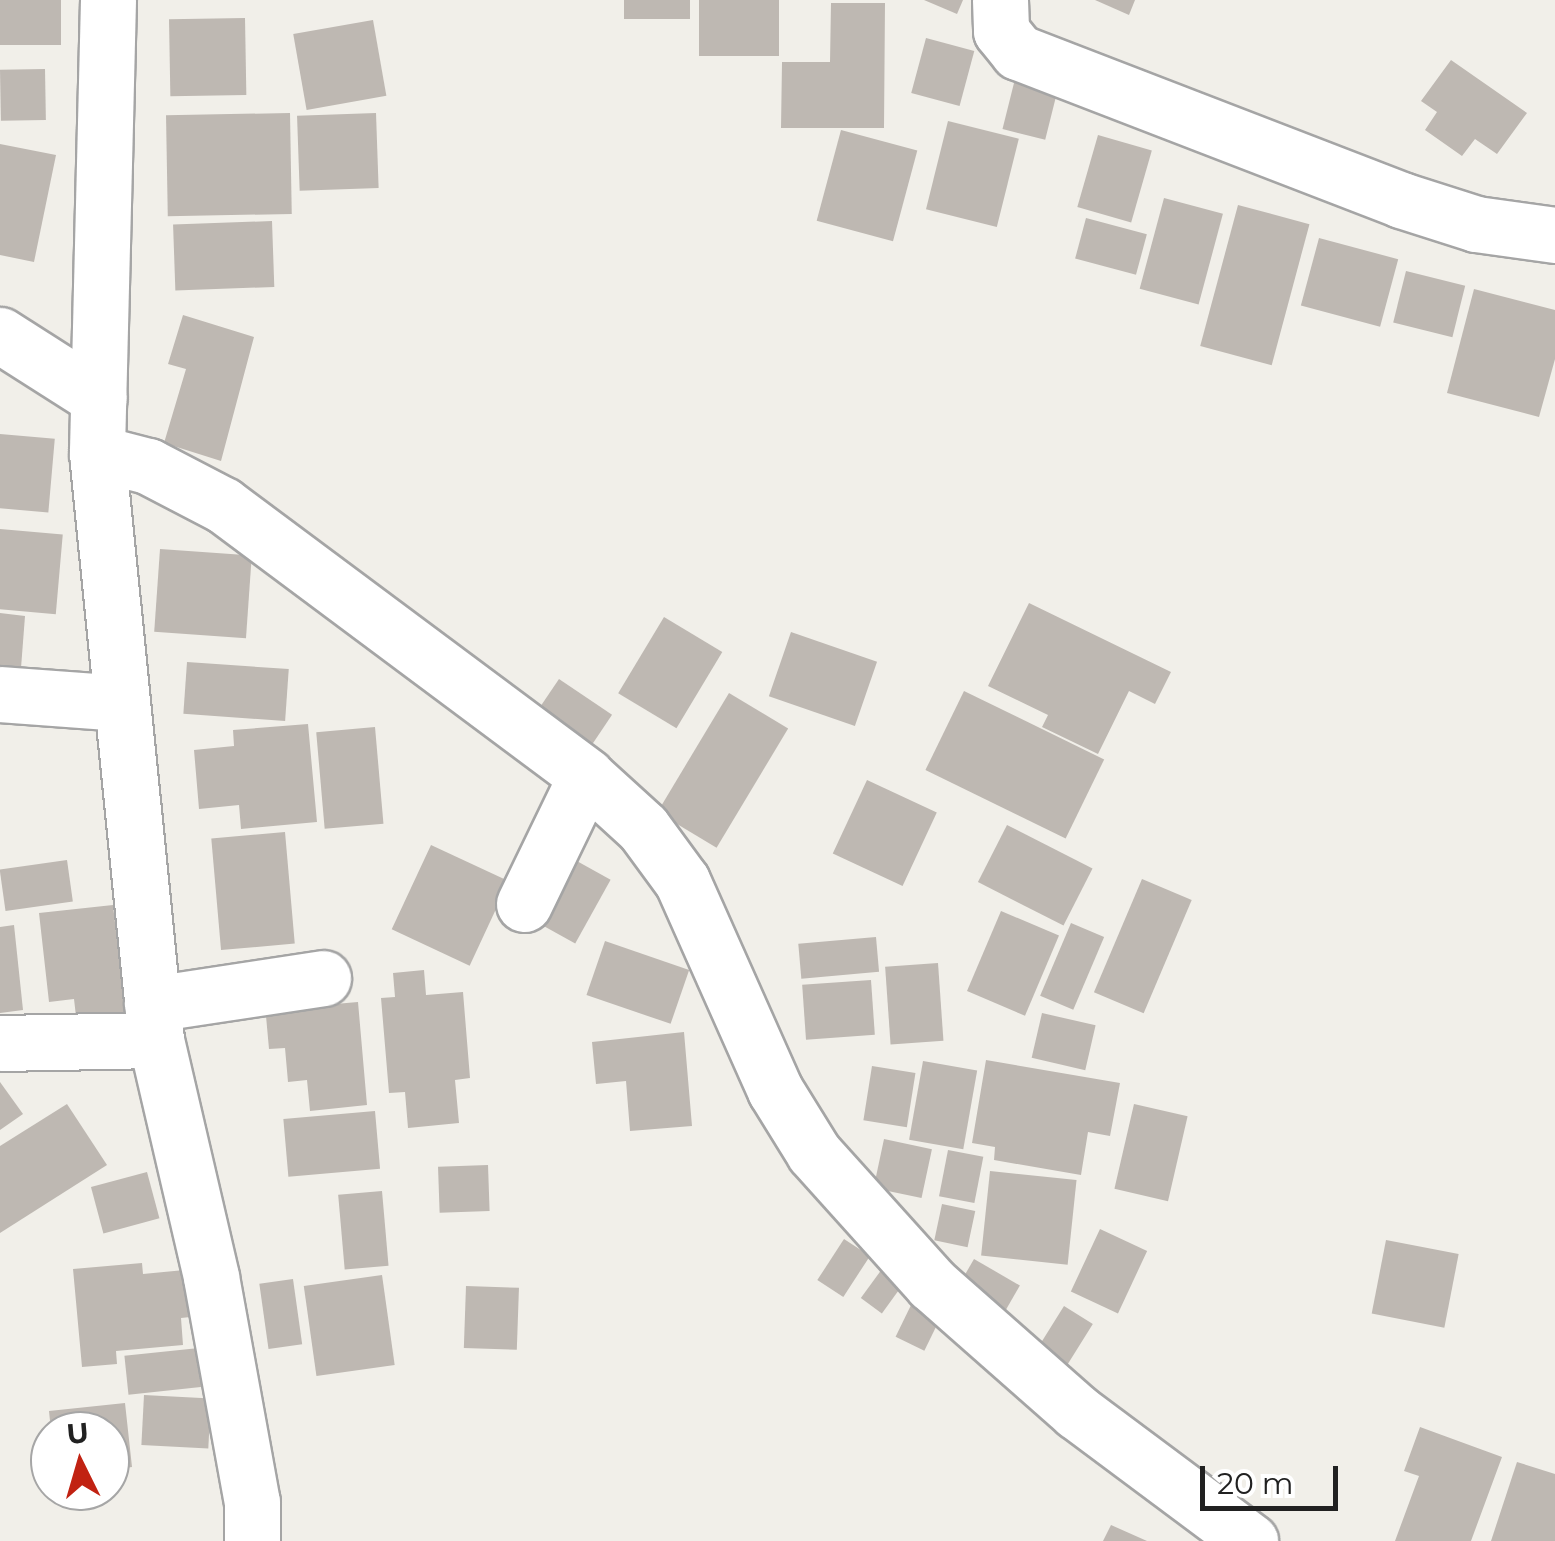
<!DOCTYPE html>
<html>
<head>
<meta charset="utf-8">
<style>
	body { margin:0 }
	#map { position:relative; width:1555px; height:1541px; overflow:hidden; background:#f1efe9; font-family:Montserrat,sans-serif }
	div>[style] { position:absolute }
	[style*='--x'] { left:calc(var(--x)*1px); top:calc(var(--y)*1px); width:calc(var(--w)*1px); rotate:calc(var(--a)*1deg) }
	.building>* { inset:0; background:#beb8b2; transform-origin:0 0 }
	.roads { filter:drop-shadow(2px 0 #a5a5a5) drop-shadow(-2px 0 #a5a5a5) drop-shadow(0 2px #a5a5a5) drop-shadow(0 -2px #a5a5a5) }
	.minor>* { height:55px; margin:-27.5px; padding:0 27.5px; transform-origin:27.5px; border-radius:27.5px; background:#fff }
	span { translate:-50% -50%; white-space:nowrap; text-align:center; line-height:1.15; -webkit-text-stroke:8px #fff; paint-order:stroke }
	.north { position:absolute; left:30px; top:1411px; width:100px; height:100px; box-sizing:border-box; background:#fff; border:2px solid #a6a6a6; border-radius:50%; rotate:355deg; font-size:28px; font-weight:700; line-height:40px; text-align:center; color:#212121 }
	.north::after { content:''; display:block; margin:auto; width:35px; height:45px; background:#c12212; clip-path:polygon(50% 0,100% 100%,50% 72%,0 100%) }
	.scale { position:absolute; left:1200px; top:1466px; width:138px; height:45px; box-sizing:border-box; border:5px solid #212121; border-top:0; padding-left:12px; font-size:30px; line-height:35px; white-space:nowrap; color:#212121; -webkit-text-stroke:8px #fff; paint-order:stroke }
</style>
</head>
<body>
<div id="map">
	<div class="building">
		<i style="left:0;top:0;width:61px;height:45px"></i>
		<i style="left:624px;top:0;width:66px;height:19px"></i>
		<i style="left:699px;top:0;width:80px;height:56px"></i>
		<i style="clip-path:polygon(924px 0,963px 0,957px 14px)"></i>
		<i style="clip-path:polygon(1095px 0,1135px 0,1129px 15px)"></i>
		<i style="clip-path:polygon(831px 3px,885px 3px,884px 128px,781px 128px,782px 62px,830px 62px)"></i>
		<i style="left:245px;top:18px;width:77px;height:76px;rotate:89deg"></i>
		<i style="left:373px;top:20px;width:77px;height:81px;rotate:80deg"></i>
		<i style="left:926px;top:38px;width:50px;height:57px;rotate:15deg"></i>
		<i style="clip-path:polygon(1451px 60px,1527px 113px,1497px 154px,1475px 139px,1462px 156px,1425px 130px,1437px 112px,1421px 101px)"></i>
		<i style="left:1018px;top:67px;width:44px;height:64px;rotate:14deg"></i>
		<i style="left:45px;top:69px;width:51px;height:45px;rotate:89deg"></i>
		<i style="left:290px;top:113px;width:101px;height:124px;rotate:89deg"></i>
		<i style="left:376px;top:113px;width:75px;height:79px;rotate:88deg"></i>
		<i style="left:948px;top:121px;width:73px;height:91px;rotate:14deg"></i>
		<i style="left:841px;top:130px;width:79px;height:94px;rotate:15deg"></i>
		<i style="left:1098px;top:135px;width:56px;height:75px;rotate:16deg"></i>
		<i style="clip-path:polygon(0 144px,56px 155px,34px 262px,0 255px)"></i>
		<i style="left:1164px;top:198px;width:61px;height:94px;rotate:15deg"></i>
		<i style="left:1238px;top:205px;width:74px;height:146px;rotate:15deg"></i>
		<i style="left:1086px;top:218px;width:63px;height:42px;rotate:15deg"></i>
		<i style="left:272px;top:221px;width:66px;height:99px;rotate:88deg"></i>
		<i style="left:1319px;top:238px;width:82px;height:70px;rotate:15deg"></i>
		<i style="left:1406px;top:271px;width:61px;height:53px;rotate:14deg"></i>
		<i style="clip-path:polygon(1474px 289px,1555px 310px,1555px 359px,1539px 417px,1447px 393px)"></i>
		<i style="clip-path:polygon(183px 315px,254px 337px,221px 461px,164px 443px,186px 369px,168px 364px)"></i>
		<i style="left:0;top:434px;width:55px;height:74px;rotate:5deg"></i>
		<i style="left:0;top:529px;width:63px;height:80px;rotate:5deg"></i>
		<i style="left:160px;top:549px;width:92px;height:83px;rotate:4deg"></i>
		<i style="clip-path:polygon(1029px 603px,1171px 672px,1155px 704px,1129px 691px,1098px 754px,1042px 727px,1048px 715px,988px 686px)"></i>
		<i style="clip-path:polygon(0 613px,25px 616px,20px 681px,0 680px)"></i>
		<i style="left:664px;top:617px;width:68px;height:89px;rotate:31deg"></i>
		<i style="left:791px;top:632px;width:91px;height:68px;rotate:19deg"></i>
		<i style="left:187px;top:662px;width:102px;height:52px;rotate:4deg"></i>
		<i style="left:559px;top:679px;width:64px;height:36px;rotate:34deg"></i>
		<i style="left:964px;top:691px;width:156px;height:88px;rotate:26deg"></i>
		<i style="left:729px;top:693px;width:69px;height:139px;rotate:31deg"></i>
		<i style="clip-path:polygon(308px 724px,317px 822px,241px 829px,239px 805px,199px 809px,194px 750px,234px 746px,233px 730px)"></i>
		<i style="left:375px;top:727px;width:97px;height:59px;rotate:85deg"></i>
		<i style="left:867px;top:780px;width:77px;height:81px;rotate:25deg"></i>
		<i style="left:1007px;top:825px;width:96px;height:64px;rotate:27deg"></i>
		<i style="left:285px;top:832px;width:112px;height:74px;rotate:85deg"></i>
		<i style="left:431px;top:845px;width:86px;height:93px;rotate:25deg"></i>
		<i style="left:566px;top:855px;width:51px;height:73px;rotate:29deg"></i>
		<i style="left:67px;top:860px;width:42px;height:68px;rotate:82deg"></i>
		<i style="left:1142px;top:879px;width:54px;height:123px;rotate:23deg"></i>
		<i style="clip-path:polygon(113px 905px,126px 1019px,77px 1025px,74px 999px,49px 1002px,39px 913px)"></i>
		<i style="left:1001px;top:911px;width:63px;height:87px;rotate:23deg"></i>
		<i style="left:1071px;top:923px;width:36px;height:79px;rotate:23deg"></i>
		<i style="clip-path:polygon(14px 925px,23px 1010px,0 1013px,0 927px)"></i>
		<i style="left:876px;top:937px;width:35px;height:78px;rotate:85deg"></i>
		<i style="left:605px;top:941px;width:89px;height:57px;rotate:19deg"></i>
		<i style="left:938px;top:963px;width:78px;height:53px;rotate:86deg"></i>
		<i style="clip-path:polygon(424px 970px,426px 995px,463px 992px,470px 1078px,455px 1080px,459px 1123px,408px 1128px,405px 1092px,389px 1093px,381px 998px,395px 997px,393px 973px)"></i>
		<i style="left:871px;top:980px;width:55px;height:69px;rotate:86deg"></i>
		<i style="clip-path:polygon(264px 994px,312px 1006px,358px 1002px,367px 1105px,310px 1111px,307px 1080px,288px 1082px,285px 1048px,269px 1049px)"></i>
		<i style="left:1042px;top:1013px;width:55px;height:46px;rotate:13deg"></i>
		<i style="clip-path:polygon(684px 1032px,692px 1126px,630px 1131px,626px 1081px,596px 1084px,592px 1042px)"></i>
		<i style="clip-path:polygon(986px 1060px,1120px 1083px,1110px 1136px,1088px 1132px,1081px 1175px,994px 1160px,995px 1147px,972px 1143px)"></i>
		<i style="left:923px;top:1061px;width:55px;height:80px;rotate:10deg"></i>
		<i style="left:872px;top:1066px;width:44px;height:55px;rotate:9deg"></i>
		<i style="clip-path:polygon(0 1082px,23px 1114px,0 1130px)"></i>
		<i style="clip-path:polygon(67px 1104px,107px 1165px,0 1233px,0 1146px)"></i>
		<i style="left:1134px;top:1104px;width:55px;height:87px;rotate:13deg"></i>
		<i style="left:375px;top:1111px;width:58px;height:92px;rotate:85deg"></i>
		<i style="left:884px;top:1139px;width:49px;height:50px;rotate:12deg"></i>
		<i style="left:948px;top:1150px;width:36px;height:47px;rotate:11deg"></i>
		<i style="left:488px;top:1165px;width:46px;height:50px;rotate:88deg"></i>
		<i style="left:990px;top:1171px;width:87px;height:85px;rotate:6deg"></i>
		<i style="left:147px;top:1172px;width:48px;height:58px;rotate:75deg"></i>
		<i style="left:382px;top:1191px;width:75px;height:44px;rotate:85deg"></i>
		<i style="left:942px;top:1204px;width:34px;height:37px;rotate:12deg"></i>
		<i style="left:1100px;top:1229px;width:52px;height:69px;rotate:25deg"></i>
		<i style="left:844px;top:1239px;width:31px;height:49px;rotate:33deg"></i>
		<i style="left:1386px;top:1240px;width:74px;height:75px;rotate:11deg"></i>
		<i style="left:974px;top:1259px;width:53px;height:34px;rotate:30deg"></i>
		<i style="clip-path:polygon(142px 1263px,143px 1274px,195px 1269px,200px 1316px,181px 1318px,183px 1345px,116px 1351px,117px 1364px,82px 1367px,73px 1269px)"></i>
		<i style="left:882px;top:1269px;width:26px;height:36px;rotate:36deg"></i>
		<i style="left:382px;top:1275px;width:91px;height:79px;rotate:82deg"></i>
		<i style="left:293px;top:1279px;width:66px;height:34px;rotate:82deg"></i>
		<i style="left:466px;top:1286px;width:53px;height:62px;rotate:2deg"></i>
		<i style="left:914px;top:1299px;width:32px;height:42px;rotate:26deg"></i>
		<i style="left:1064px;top:1306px;width:34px;height:54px;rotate:32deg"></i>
		<i style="left:199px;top:1348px;width:39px;height:75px;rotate:84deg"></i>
		<i style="left:144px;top:1395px;width:67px;height:50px;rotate:3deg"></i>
		<i style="clip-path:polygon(125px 1403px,132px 1467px,110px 1470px,110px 1431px,51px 1431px,49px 1411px)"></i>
		<i style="clip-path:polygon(1420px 1427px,1502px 1457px,1471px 1541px,1395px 1541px,1419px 1476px,1404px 1471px)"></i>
		<i style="clip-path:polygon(1517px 1462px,1555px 1474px,1555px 1541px,1491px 1541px)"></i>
		<i style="clip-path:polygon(1111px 1525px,1147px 1541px,1103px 1541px)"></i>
	</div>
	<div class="roads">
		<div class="minor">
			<i style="--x:108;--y:0;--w:453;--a:91.4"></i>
			<i style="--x:97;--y:453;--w:590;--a:84.26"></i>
			<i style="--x:156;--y:1040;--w:243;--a:76.9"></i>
			<i style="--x:211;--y:1277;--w:229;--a:79.7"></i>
			<i style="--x:252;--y:1502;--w:39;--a:90"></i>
			<i style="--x:1000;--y:0;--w:31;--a:88"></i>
			<i style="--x:1001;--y:31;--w:27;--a:51"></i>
			<i style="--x:1018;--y:52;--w:411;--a:21.1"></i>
			<i style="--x:1401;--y:200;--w:79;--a:17.7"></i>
			<i style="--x:1476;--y:224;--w:80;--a:7.9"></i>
			<i style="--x:0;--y:335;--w:117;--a:32.5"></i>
			<i style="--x:97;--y:453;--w:53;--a:14.3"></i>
			<i style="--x:148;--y:466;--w:85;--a:27.5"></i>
			<i style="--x:223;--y:505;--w:453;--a:36.7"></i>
			<i style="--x:586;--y:776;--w:77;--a:42.4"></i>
			<i style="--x:643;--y:828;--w:66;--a:53.7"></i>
			<i style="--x:682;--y:881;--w:229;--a:66"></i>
			<i style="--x:775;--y:1090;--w:74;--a:58.2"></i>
			<i style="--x:814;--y:1153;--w:176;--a:48"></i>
			<i style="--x:932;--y:1284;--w:193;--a:41.4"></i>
			<i style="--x:1077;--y:1412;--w:216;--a:36.7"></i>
			<i style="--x:0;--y:694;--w:122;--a:4.2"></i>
			<i style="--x:524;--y:904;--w:142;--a:-64.2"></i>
			<i style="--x:152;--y:1004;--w:173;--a:-8.6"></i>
			<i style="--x:0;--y:1043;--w:156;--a:-1.1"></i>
		</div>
	</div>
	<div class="north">U</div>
	<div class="scale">20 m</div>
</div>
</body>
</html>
